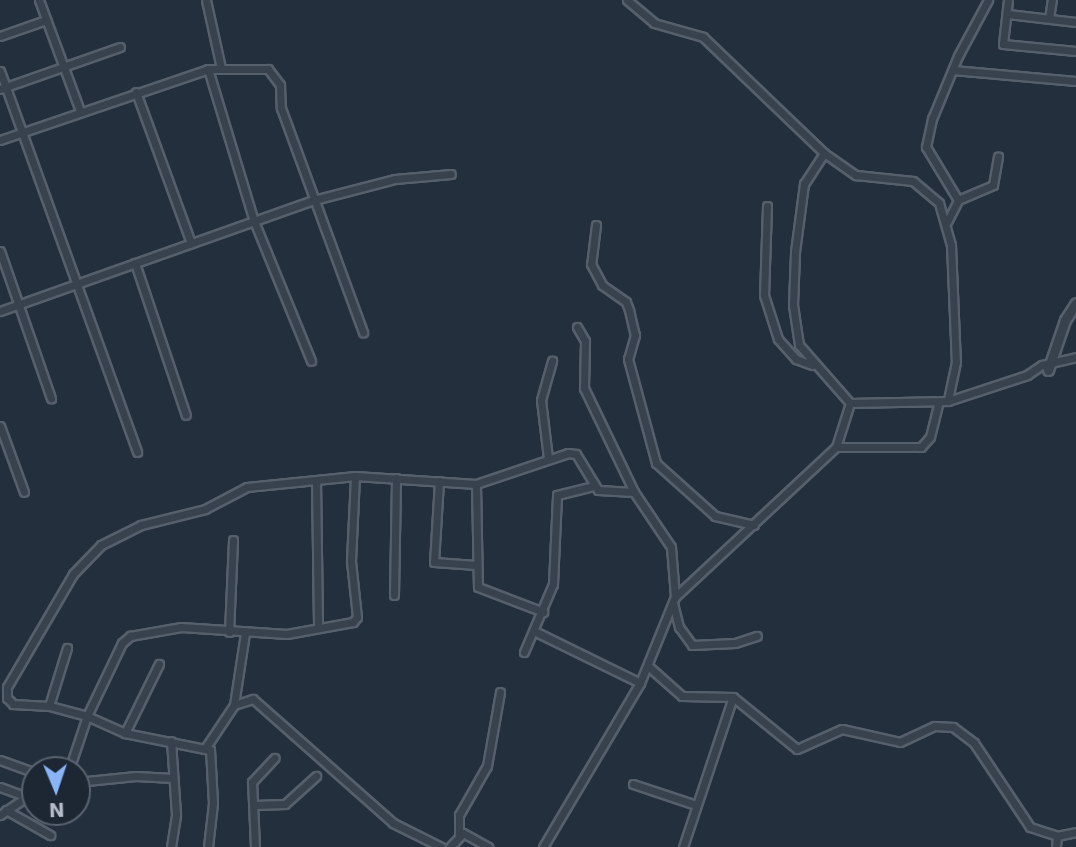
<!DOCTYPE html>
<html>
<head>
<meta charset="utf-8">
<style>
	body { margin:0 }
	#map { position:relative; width:1076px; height:847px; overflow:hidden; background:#242f3e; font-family:"DejaVu Sans",sans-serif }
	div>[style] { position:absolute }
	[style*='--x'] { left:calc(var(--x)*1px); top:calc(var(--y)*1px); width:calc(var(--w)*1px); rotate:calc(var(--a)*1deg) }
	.roads { filter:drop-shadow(2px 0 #565f6c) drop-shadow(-2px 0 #565f6c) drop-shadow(0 2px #565f6c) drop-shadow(0 -2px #565f6c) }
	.minor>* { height:7px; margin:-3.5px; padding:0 3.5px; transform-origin:3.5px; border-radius:3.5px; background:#38414e }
	.tertiary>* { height:9px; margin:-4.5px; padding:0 4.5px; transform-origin:4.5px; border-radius:4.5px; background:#38414e }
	span { translate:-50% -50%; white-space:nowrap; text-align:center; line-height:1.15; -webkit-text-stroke:6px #1d2633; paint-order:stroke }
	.north { position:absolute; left:21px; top:756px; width:70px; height:70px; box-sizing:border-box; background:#1d2633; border:2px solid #59626f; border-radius:50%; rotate:178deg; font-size:19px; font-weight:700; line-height:28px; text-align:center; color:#b4bcc9 }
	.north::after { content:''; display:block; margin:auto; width:24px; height:32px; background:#8ab4f8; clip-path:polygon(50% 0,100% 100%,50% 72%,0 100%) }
</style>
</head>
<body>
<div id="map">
	<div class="roads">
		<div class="minor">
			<i style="--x:39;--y:0;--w:118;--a:69.7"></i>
			<i style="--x:206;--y:0;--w:70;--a:77.6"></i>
			<i style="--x:627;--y:0;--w:35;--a:40"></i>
			<i style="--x:654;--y:23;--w:51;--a:15.9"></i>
			<i style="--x:703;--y:37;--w:168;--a:43.8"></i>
			<i style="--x:824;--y:153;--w:39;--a:35"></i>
			<i style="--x:856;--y:175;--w:57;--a:6"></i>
			<i style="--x:913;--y:181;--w:34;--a:40"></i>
			<i style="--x:939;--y:203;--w:44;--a:74.1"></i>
			<i style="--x:951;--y:245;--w:117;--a:87.6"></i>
			<i style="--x:956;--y:362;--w:40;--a:102"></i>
			<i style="--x:948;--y:401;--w:98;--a:178.8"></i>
			<i style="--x:850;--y:403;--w:77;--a:-131.3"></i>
			<i style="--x:799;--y:345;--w:40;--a:-98.5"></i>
			<i style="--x:793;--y:305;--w:53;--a:-87.8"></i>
			<i style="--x:795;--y:252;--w:69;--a:-82.5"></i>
			<i style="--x:804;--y:184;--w:37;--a:-57"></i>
			<i style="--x:1008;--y:0;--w:44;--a:96.5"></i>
			<i style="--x:1003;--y:44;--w:73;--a:5.5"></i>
			<i style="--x:1008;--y:14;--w:68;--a:6.7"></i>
			<i style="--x:1049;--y:18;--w:18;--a:-81"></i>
			<i style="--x:0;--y:36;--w:49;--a:-19.2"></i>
			<i style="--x:208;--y:69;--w:159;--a:73.2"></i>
			<i style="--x:254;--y:221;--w:151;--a:67.8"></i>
			<i style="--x:953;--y:70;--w:123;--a:5.1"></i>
			<i style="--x:0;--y:71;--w:405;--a:70.2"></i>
			<i style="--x:0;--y:89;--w:127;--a:-19.3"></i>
			<i style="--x:136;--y:92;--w:161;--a:70"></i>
			<i style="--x:0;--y:140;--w:220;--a:-18.8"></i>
			<i style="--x:208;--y:69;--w:60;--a:0"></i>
			<i style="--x:268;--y:69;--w:20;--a:53"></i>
			<i style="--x:280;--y:85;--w:23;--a:88"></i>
			<i style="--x:281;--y:108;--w:239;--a:69.9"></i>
			<i style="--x:958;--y:200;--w:62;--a:-121.1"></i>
			<i style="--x:926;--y:147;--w:29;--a:-78"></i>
			<i style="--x:932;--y:119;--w:68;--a:-67.6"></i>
			<i style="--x:958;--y:56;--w:64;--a:-61.8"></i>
			<i style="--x:767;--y:206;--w:89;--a:91.9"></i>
			<i style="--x:764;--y:295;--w:46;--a:72.3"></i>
			<i style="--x:778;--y:339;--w:27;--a:48"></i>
			<i style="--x:796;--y:359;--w:17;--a:21"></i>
			<i style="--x:947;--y:222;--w:25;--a:-63"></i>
			<i style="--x:958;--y:200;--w:38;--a:-23"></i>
			<i style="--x:993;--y:185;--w:29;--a:-80"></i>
			<i style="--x:596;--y:225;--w:39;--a:97"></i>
			<i style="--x:591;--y:264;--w:24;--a:62"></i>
			<i style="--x:602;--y:285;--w:29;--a:35"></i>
			<i style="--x:626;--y:302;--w:9;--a:69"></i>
			<i style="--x:629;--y:310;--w:26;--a:77"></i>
			<i style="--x:635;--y:335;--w:25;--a:106"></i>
			<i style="--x:628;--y:359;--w:108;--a:74.9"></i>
			<i style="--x:656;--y:463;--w:79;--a:41.9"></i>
			<i style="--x:715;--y:516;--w:40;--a:13"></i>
			<i style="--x:0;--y:251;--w:156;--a:70.9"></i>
			<i style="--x:135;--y:263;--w:160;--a:71.5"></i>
			<i style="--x:0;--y:311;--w:333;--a:-19.5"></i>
			<i style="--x:314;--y:200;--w:84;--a:-14.5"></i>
			<i style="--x:395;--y:179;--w:56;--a:-5.1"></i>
			<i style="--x:577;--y:327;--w:16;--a:60"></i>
			<i style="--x:585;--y:341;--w:47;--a:91.2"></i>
			<i style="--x:584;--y:388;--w:115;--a:64.3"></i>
			<i style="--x:634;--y:492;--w:66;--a:56.1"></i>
			<i style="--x:671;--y:547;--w:50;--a:85.4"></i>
			<i style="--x:948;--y:401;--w:83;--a:-18.2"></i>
			<i style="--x:1027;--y:375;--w:18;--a:-34"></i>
			<i style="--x:1042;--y:365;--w:35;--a:-13"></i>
			<i style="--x:0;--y:426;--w:70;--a:70"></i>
			<i style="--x:836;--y:447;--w:85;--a:0"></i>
			<i style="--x:921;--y:447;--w:13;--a:-48"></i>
			<i style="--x:930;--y:437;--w:34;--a:-76"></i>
			<i style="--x:548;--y:458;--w:58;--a:-96.9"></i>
			<i style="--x:541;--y:400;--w:41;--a:-74.2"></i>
			<i style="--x:316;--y:480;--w:148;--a:89.2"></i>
			<i style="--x:439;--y:481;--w:81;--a:93.5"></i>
			<i style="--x:434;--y:562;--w:42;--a:4.1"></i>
			<i style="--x:476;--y:484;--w:103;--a:88.9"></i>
			<i style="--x:478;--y:587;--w:70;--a:21"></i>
			<i style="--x:394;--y:595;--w:117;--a:-89"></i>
			<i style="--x:673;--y:603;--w:25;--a:76"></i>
			<i style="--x:679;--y:627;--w:22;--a:54"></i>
			<i style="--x:692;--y:645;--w:43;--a:-2.7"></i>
			<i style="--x:735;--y:643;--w:23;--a:-18"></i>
			<i style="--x:534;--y:631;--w:118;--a:26.1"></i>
			<i style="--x:229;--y:632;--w:92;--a:-87.5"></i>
			<i style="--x:524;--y:652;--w:74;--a:-66.9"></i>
			<i style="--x:553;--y:584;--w:89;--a:-87.4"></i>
			<i style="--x:557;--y:495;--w:37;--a:-14"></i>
			<i style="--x:648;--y:666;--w:45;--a:41.4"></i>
			<i style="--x:682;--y:696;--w:51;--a:1.1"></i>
			<i style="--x:733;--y:697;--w:82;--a:39.1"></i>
			<i style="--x:797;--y:749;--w:49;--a:-24"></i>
			<i style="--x:842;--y:729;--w:59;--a:12.6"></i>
			<i style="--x:900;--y:742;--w:38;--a:-25"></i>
			<i style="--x:935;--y:726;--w:18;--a:3"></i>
			<i style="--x:953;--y:727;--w:26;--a:37"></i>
			<i style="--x:974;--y:743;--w:101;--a:56.3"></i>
			<i style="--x:1030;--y:827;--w:28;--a:18"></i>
			<i style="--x:1057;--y:836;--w:19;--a:-12"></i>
			<i style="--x:234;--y:705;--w:73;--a:-81.3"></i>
			<i style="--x:49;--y:706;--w:61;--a:-72.8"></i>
			<i style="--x:125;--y:733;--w:77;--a:-63.8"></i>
			<i style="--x:206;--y:747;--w:50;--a:-56.3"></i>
			<i style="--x:234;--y:705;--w:20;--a:-18"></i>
			<i style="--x:253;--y:699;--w:187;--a:41.5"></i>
			<i style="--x:393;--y:823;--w:54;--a:26.6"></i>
			<i style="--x:0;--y:760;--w:37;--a:20"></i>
			<i style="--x:69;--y:770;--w:57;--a:-71.6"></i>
			<i style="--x:87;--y:716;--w:81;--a:-64.4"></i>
			<i style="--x:122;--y:643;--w:11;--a:-41"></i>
			<i style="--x:130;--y:636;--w:52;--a:-10"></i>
			<i style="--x:181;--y:627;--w:106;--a:3.8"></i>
			<i style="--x:287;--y:634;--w:67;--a:-10.3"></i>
			<i style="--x:353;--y:622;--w:6;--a:-51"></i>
			<i style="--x:357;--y:617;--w:56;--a:-96.1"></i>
			<i style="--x:351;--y:561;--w:85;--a:-87.3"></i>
			<i style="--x:77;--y:782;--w:59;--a:-5.8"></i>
			<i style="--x:136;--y:776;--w:37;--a:3"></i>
			<i style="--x:633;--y:784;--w:66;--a:18.4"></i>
			<i style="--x:0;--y:787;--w:27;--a:20"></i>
			<i style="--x:254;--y:805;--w:31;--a:-2"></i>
			<i style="--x:285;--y:804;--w:42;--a:-42.1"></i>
			<i style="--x:6;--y:810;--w:51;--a:29.6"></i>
			<i style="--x:0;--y:815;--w:42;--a:-34.4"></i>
			<i style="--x:459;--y:834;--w:19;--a:-90"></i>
			<i style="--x:459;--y:815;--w:56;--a:-60.3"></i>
			<i style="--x:487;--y:766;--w:75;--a:-80"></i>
			<i style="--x:171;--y:847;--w:33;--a:-81"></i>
			<i style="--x:176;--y:814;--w:73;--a:-93.9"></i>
			<i style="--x:208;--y:847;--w:44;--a:-83.5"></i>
			<i style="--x:213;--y:803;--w:53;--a:-93.2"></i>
			<i style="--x:210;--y:750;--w:87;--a:-168.7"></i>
			<i style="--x:125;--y:733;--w:42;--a:-155.9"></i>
			<i style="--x:87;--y:716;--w:39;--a:-165"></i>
			<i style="--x:49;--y:706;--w:36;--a:-177"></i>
			<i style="--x:13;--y:704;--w:8;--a:-135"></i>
			<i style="--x:7;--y:698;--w:11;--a:-90"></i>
			<i style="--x:7;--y:687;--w:131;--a:-59.7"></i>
			<i style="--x:73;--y:574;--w:40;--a:-46"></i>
			<i style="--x:101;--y:545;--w:45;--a:-26.6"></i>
			<i style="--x:141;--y:525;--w:66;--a:-14"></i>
			<i style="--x:205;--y:509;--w:47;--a:-27.6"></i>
			<i style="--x:247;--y:487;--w:109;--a:-5.8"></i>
			<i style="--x:355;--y:476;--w:121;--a:3.8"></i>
			<i style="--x:476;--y:484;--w:97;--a:-18.6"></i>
			<i style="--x:568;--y:453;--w:8;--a:7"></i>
			<i style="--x:576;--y:454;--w:42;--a:58.6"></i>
			<i style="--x:598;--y:490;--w:36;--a:3"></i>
			<i style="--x:255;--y:847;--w:65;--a:-92.6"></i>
			<i style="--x:252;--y:782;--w:33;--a:-47"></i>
			<i style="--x:450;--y:847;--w:19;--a:-47"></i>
			<i style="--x:463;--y:833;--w:29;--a:29"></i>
			<i style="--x:543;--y:847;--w:191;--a:-59.4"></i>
			<i style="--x:640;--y:683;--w:93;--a:-67.9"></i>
			<i style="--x:675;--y:597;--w:220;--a:-43"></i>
			<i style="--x:836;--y:447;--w:46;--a:-72.3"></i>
			<i style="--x:683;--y:847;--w:158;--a:-71.6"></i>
			<i style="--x:1056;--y:847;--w:11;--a:-85"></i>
		</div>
		<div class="tertiary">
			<i style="--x:1048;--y:370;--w:53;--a:-71.2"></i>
			<i style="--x:1065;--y:320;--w:20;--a:-57"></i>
		</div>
	</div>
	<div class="north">N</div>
</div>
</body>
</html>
